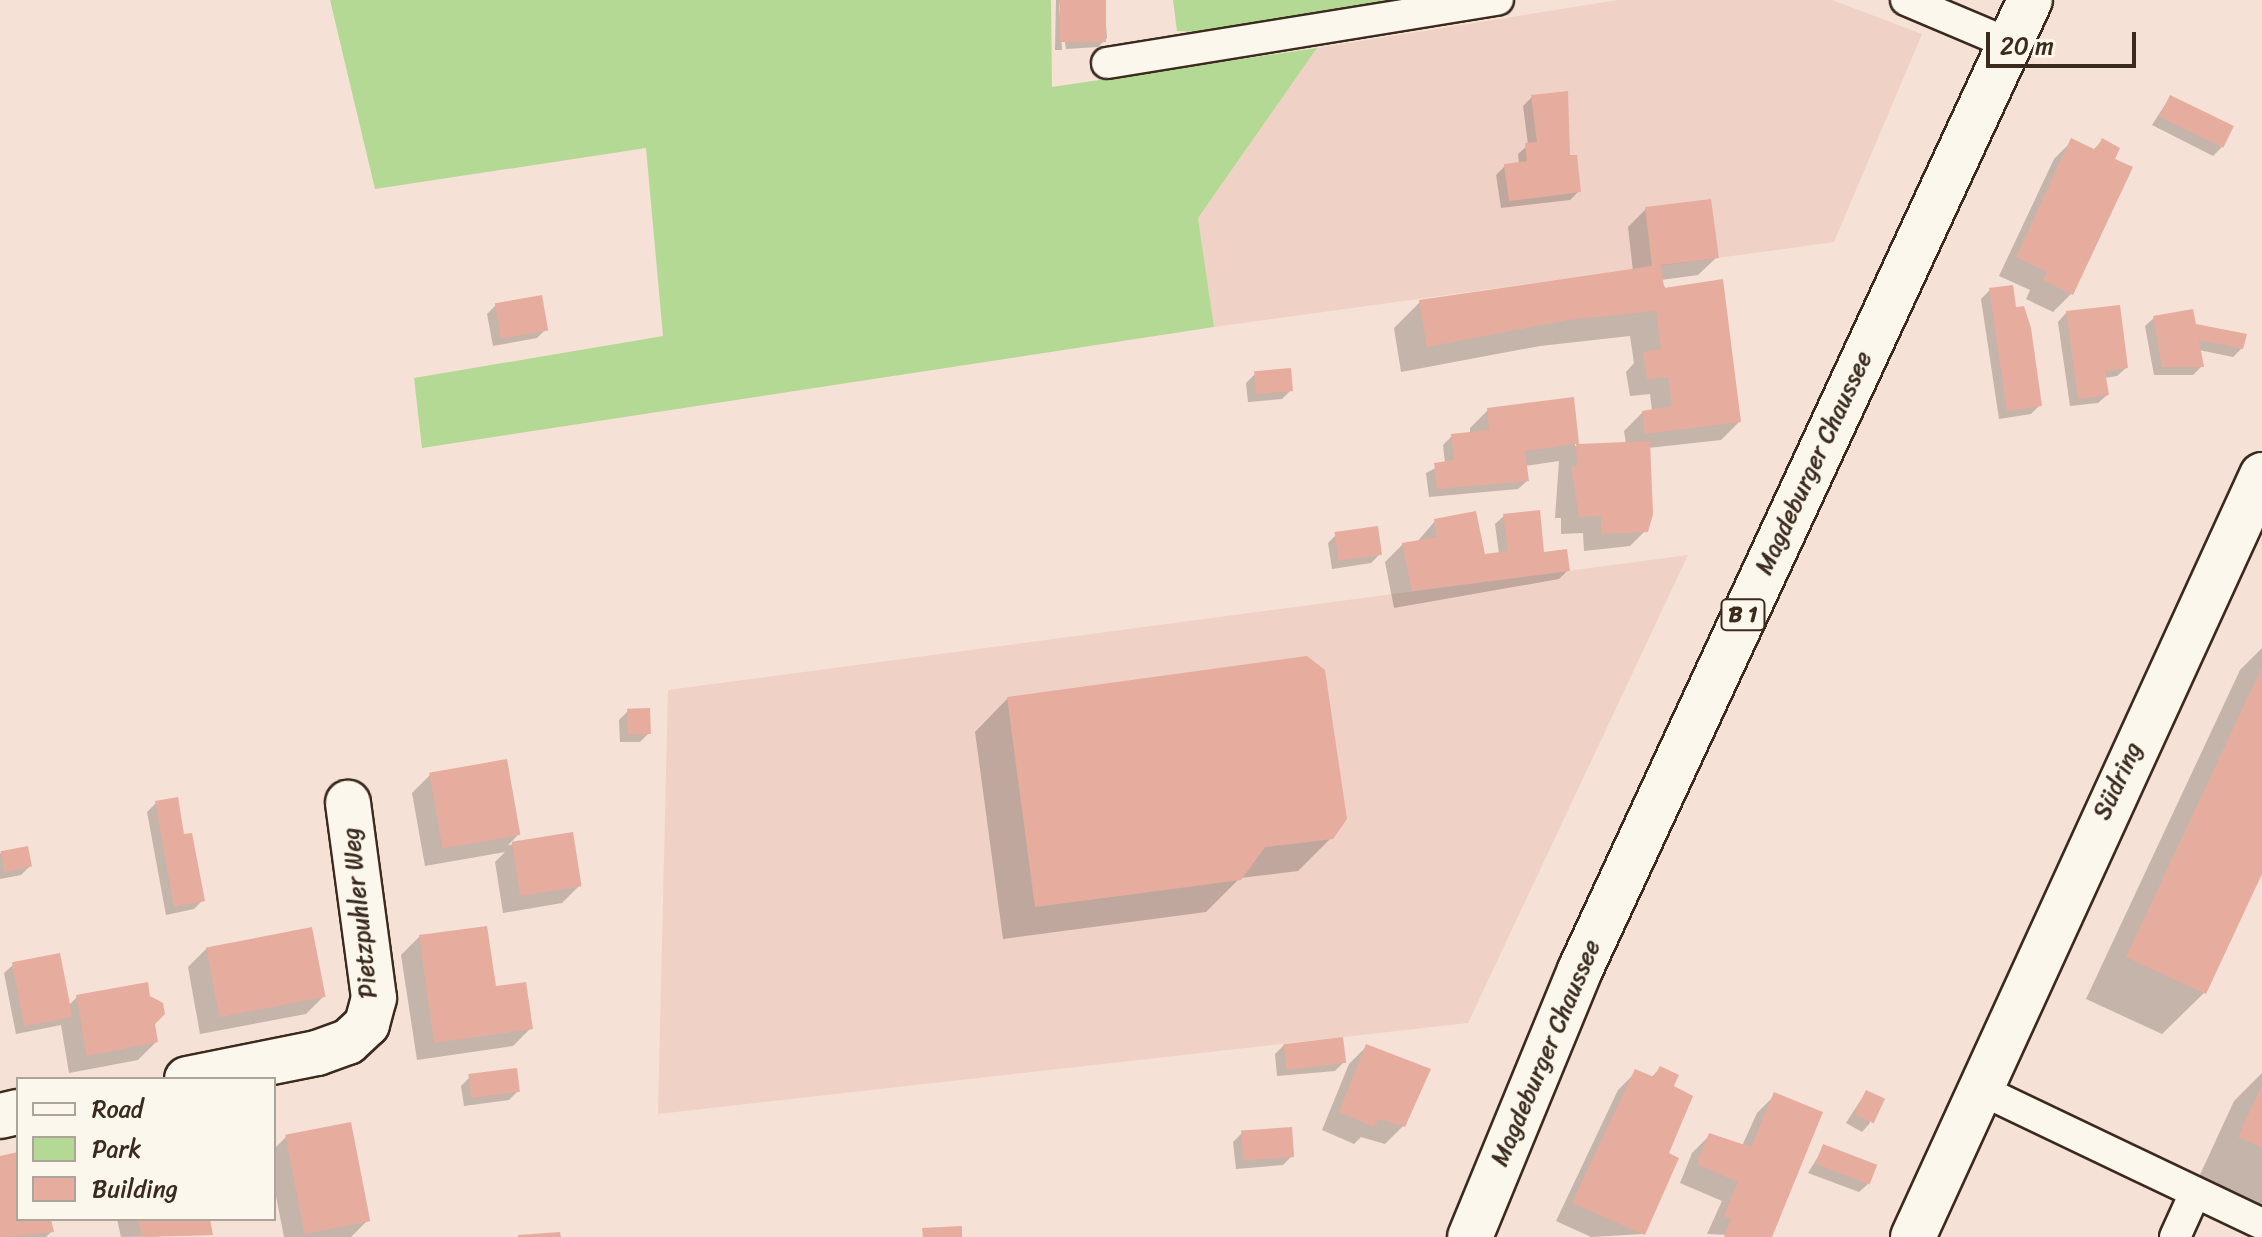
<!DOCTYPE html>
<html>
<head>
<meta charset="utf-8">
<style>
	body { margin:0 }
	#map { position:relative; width:2262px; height:1237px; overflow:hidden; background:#f5e1d5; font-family:Sriracha,sans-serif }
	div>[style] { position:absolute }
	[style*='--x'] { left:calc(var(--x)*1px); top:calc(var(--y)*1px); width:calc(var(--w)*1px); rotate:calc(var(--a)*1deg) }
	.built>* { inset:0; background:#f0d1c5 }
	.green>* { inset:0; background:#b4d994 }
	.shadow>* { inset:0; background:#0003 }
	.building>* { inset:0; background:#e6ad9f; transform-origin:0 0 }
	.roads { filter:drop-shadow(2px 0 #3b2a1e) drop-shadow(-2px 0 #3b2a1e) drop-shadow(0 2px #3b2a1e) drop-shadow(0 -2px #3b2a1e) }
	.service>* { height:30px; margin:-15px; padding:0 15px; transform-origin:15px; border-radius:15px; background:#fbf7ec }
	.minor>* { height:44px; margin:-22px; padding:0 22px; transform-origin:22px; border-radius:22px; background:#fbf7ec }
	.primary>* { height:44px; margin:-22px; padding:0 22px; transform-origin:22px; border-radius:22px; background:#fbf7ec }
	span { translate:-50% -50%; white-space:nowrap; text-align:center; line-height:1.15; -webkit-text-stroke:7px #fbf7ec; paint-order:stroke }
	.shield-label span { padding:2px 6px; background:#fbf7ec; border:2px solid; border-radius:6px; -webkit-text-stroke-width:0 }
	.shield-label { font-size:22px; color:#3b2a1e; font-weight:700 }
	.street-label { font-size:24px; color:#3b2a1e }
	.legend { position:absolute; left:16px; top:1077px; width:260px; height:144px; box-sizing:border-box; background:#fbf7ec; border:2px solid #aea59a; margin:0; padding:10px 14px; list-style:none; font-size:24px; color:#3b2a1e }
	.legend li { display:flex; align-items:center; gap:16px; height:40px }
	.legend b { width:40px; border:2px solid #aea59a }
	.scale { position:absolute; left:1986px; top:32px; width:150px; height:36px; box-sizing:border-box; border:4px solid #3b2a1e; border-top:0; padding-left:10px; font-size:24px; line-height:28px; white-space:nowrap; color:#3b2a1e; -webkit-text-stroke:6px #fbf7ec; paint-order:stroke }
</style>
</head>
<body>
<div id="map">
	<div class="built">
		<i style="clip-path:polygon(1618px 0,1832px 0,1922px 34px,1834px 242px,1214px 327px,1198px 218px,1317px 48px)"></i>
		<i style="clip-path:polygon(1688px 555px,1468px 1023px,658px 1114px,668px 690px)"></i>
	</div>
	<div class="green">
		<i style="clip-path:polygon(330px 0,1051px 0,1052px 87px,1317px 48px,1198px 218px,1214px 327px,422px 448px,414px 378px,663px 336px,646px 148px,375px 189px)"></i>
		<i style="clip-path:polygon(1173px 0,1414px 0,1214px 33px,1177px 31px)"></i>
	</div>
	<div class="shadow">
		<i style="clip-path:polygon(1056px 0,1104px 0,1107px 38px,1098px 47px,1066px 49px,1059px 1px,1062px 50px,1055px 50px)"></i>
		<i style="clip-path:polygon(1566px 93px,1569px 158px,1579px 191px,1570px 200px,1501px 208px,1496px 175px,1505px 166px,1519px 164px,1518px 154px,1528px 145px,1523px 106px,1532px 97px)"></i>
		<i style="clip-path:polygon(2170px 97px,2222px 147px,2213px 156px,2152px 125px)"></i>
		<i style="clip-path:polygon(2072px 141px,2093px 150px,2102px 141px,2071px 294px,2053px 312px,2026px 299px,2030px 290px,1999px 276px,2054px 159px)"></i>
		<i style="clip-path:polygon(1646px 209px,1717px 257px,1698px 275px,1661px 280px,1739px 422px,1721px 440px,1648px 448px,1648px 528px,1630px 546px,1584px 551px,1583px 533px,1561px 534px,1561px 518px,1555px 518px,1559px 461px,1525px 466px,1527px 481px,1518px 489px,1429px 497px,1426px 473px,1445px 463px,1443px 445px,1452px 436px,1470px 434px,1470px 428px,1488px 410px,1574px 419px,1575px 446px,1626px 444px,1624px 431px,1643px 412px,1652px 411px,1650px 394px,1630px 396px,1626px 372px,1634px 363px,1630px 336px,1540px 346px,1401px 372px,1394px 328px,1420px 302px,1633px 271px,1628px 227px)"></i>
		<i style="clip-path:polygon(1990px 290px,2040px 405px,2031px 414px,1999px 419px,1981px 299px)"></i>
		<i style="clip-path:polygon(496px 305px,546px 329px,537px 338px,493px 346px,487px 314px)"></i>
		<i style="clip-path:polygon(2066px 313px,2126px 368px,2117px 376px,2104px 378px,2107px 395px,2098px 403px,2070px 406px,2058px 322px)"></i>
		<i style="clip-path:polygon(2154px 318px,2195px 325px,2242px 348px,2233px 357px,2199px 350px,2202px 366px,2193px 375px,2154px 375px,2145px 326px)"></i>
		<i style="clip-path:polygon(1255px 374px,1291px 390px,1282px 399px,1248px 402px,1246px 383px)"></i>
		<i style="clip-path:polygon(1504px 516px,1542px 554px,1568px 570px,1559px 579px,1394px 608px,1385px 562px,1403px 544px,1417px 542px,1435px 521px,1483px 556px,1499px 554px,1495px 524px)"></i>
		<i style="clip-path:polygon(1336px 535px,1380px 554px,1371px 563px,1332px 569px,1328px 543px)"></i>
		<i style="clip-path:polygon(2262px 648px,2262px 869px,2204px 993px,2162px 1034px,2086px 999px,2240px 670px)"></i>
		<i style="clip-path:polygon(1007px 699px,1331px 838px,1298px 871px,1240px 878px,1206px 912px,1003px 939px,975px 732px)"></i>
		<i style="clip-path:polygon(628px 711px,649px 733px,640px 742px,620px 742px,619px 720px)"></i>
		<i style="clip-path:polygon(430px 775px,519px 834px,508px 845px,571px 835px,580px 885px,562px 903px,503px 913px,495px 862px,505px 852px,425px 866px,412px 793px)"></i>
		<i style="clip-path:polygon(156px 803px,202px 901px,194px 909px,166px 915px,147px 812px)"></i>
		<i style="clip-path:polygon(0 853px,30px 866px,21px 875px,0 879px)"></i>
		<i style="clip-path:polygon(419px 937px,494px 988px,531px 1028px,513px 1046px,417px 1060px,401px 955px)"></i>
		<i style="clip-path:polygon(206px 949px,324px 996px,306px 1014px,200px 1034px,188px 967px)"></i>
		<i style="clip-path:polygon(13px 965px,68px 1006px,77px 997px,153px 1024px,156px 1042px,138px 1060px,69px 1073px,61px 1025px,16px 1034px,4px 973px)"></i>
		<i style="clip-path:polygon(1284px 1045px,1344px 1062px,1335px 1071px,1277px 1076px,1275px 1054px)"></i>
		<i style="clip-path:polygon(1367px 1046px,1403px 1126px,1385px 1144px,1361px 1137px,1354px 1144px,1322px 1130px,1349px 1064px)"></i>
		<i style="clip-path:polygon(1660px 1068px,1672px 1087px,1666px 1154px,1643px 1234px,1591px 1237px,1556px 1221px,1618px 1090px,1636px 1072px,1651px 1078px)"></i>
		<i style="clip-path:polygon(2262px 1073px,2262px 1209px,2198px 1179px,2234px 1101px)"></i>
		<i style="clip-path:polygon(470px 1077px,518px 1091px,509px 1100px,464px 1106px,461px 1086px)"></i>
		<i style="clip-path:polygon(1866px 1092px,1870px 1123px,1862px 1132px,1846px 1123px)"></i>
		<i style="clip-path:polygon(1775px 1095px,1769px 1237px,1707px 1234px,1722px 1201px,1680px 1183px,1692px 1153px,1710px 1135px,1742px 1146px,1757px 1113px)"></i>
		<i style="clip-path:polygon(1242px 1133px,1292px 1156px,1283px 1165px,1236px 1169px,1233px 1142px)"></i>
		<i style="clip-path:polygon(286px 1137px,368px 1220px,351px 1237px,284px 1237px,274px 1186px,274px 1149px)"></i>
		<i style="clip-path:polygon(1824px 1147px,1868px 1184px,1859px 1192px,1808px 1173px)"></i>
		<i style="clip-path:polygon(18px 1155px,18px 1219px,49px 1219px,52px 1231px,46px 1237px,0 1237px,0 1158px)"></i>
		<i style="clip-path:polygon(117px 1219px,208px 1219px,211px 1235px,121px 1237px)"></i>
	</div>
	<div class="building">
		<i style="left:1060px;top:0;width:46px;height:42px"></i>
		<i style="clip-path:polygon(1568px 91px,1570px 155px,1577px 155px,1581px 192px,1509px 201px,1504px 164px,1527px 161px,1525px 143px,1537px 142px,1531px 95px)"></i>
		<i style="left:2170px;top:95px;width:71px;height:24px;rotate:26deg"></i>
		<i style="clip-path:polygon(2071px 138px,2096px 150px,2102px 138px,2120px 148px,2115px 159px,2133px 167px,2073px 295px,2043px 280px,2047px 272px,2016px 257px)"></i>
		<i style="clip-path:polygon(1711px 199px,1719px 258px,1661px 265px,1664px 288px,1723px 279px,1741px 422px,1645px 434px,1642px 411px,1672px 406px,1668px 377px,1647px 379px,1643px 352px,1661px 349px,1656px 311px,1568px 320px,1427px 347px,1419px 300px,1652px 266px,1645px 207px)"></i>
		<i style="clip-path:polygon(2013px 285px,2016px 307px,2024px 306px,2031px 328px,2042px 406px,2007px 411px,1989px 288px)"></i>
		<i style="left:542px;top:295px;width:36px;height:48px;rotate:80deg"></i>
		<i style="clip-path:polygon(2120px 305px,2128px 368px,2105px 371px,2109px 395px,2078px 399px,2066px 311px)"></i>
		<i style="clip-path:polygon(2193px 309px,2196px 324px,2247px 334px,2243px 349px,2199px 340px,2204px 367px,2162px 367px,2153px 316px)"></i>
		<i style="left:1291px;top:368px;width:23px;height:37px;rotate:85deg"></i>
		<i style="clip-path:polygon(1574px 397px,1579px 444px,1650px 441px,1653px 514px,1648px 532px,1601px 534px,1601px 516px,1579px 517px,1571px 466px,1577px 466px,1576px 444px,1525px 451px,1529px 481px,1437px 489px,1434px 463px,1454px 460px,1451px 434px,1489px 430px,1487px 408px)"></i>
		<i style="clip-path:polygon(1540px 510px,1544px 552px,1567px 549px,1570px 571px,1412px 591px,1402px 543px,1437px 537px,1434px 519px,1476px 511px,1485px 554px,1508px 551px,1503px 514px)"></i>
		<i style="left:1378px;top:526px;width:29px;height:44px;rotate:82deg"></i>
		<i style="clip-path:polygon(1307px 656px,1325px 670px,1347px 819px,1333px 839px,1265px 847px,1241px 880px,1035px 907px,1007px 697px)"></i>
		<i style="clip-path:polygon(2262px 667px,2262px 874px,2206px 994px,2126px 957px)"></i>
		<i style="left:650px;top:708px;width:26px;height:23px;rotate:88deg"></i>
		<i style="left:507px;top:759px;width:77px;height:79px;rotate:80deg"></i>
		<i style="clip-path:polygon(178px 797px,184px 834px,192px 833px,205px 901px,174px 907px,155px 801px)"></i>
		<i style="left:573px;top:832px;width:55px;height:62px;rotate:81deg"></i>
		<i style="left:28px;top:846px;width:21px;height:28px;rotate:79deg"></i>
		<i style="clip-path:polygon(487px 926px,496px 986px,526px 982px,533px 1029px,434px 1043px,419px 935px)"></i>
		<i style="left:312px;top:927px;width:71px;height:108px;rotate:79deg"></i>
		<i style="left:60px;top:953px;width:65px;height:49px;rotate:79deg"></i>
		<i style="clip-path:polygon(148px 982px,150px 996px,163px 1003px,165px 1014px,155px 1024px,158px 1042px,87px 1056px,76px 995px)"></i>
		<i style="left:1343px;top:1037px;width:26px;height:60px;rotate:83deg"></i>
		<i style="clip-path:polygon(1366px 1044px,1431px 1069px,1405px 1127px,1378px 1119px,1374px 1127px,1339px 1112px)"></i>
		<i style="clip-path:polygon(1660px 1066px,1679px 1075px,1674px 1086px,1693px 1096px,1669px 1153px,1679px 1158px,1645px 1235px,1572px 1203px,1635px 1069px,1654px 1077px)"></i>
		<i style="left:517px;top:1068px;width:24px;height:49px;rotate:83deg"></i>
		<i style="clip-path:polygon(2262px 1085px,2262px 1148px,2238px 1137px)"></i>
		<i style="left:1866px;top:1090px;width:21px;height:27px;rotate:25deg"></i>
		<i style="clip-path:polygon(1774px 1092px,1823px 1112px,1772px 1237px,1724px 1237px,1731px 1219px,1724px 1216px,1738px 1182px,1697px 1164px,1709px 1133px,1751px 1147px)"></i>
		<i style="left:351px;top:1122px;width:101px;height:67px;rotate:79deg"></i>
		<i style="left:1292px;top:1127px;width:30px;height:51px;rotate:86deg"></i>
		<i style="left:1823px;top:1144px;width:58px;height:21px;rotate:21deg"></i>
		<i style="clip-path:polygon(18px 1152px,18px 1219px,51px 1219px,54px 1232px,0 1237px,0 1156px)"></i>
		<i style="clip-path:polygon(138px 1219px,210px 1219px,213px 1235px,142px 1237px)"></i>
		<i style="clip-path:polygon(962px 1226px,962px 1237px,923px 1237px,922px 1228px)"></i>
		<i style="clip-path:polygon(560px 1232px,561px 1237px,518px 1237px,518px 1235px)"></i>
	</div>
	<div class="roads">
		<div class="service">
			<i style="--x:1906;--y:0;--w:113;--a:22.9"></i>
			<i style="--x:1107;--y:63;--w:396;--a:-9.2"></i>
			<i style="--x:1977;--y:1088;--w:316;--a:25.5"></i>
			<i style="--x:2175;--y:1237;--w:48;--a:-65.6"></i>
		</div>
		<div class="minor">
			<i style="--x:187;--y:1079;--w:133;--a:-11.3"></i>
			<i style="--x:317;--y:1053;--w:33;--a:-20"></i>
			<i style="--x:348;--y:1042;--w:26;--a:-43"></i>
			<i style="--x:367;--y:1024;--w:27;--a:-75"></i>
			<i style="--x:374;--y:998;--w:197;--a:-97.6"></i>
			<i style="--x:0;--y:1116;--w:18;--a:-13"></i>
			<i style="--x:1913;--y:1237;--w:838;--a:-65.39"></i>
		</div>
		<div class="primary">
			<i style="--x:1470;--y:1237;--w:289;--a:-67.6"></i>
			<i style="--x:1580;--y:970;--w:1069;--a:-65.11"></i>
		</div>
	</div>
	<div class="shield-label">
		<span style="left:1743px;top:615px">B 1</span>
	</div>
	<div class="street-label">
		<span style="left:1814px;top:463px;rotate:-65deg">Magdeburger Chaussee</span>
		<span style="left:2118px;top:781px;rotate:-65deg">Südring</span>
		<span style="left:360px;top:913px;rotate:-96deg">Pietzpuhler Weg</span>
		<span style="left:1546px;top:1053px;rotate:-67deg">Magdeburger Chaussee</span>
	</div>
	<ul class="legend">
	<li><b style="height:10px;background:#fbf7ec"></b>Road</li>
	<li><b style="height:22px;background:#b4d994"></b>Park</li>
	<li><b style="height:22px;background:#e6ad9f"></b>Building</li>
	</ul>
	<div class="scale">20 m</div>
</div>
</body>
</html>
